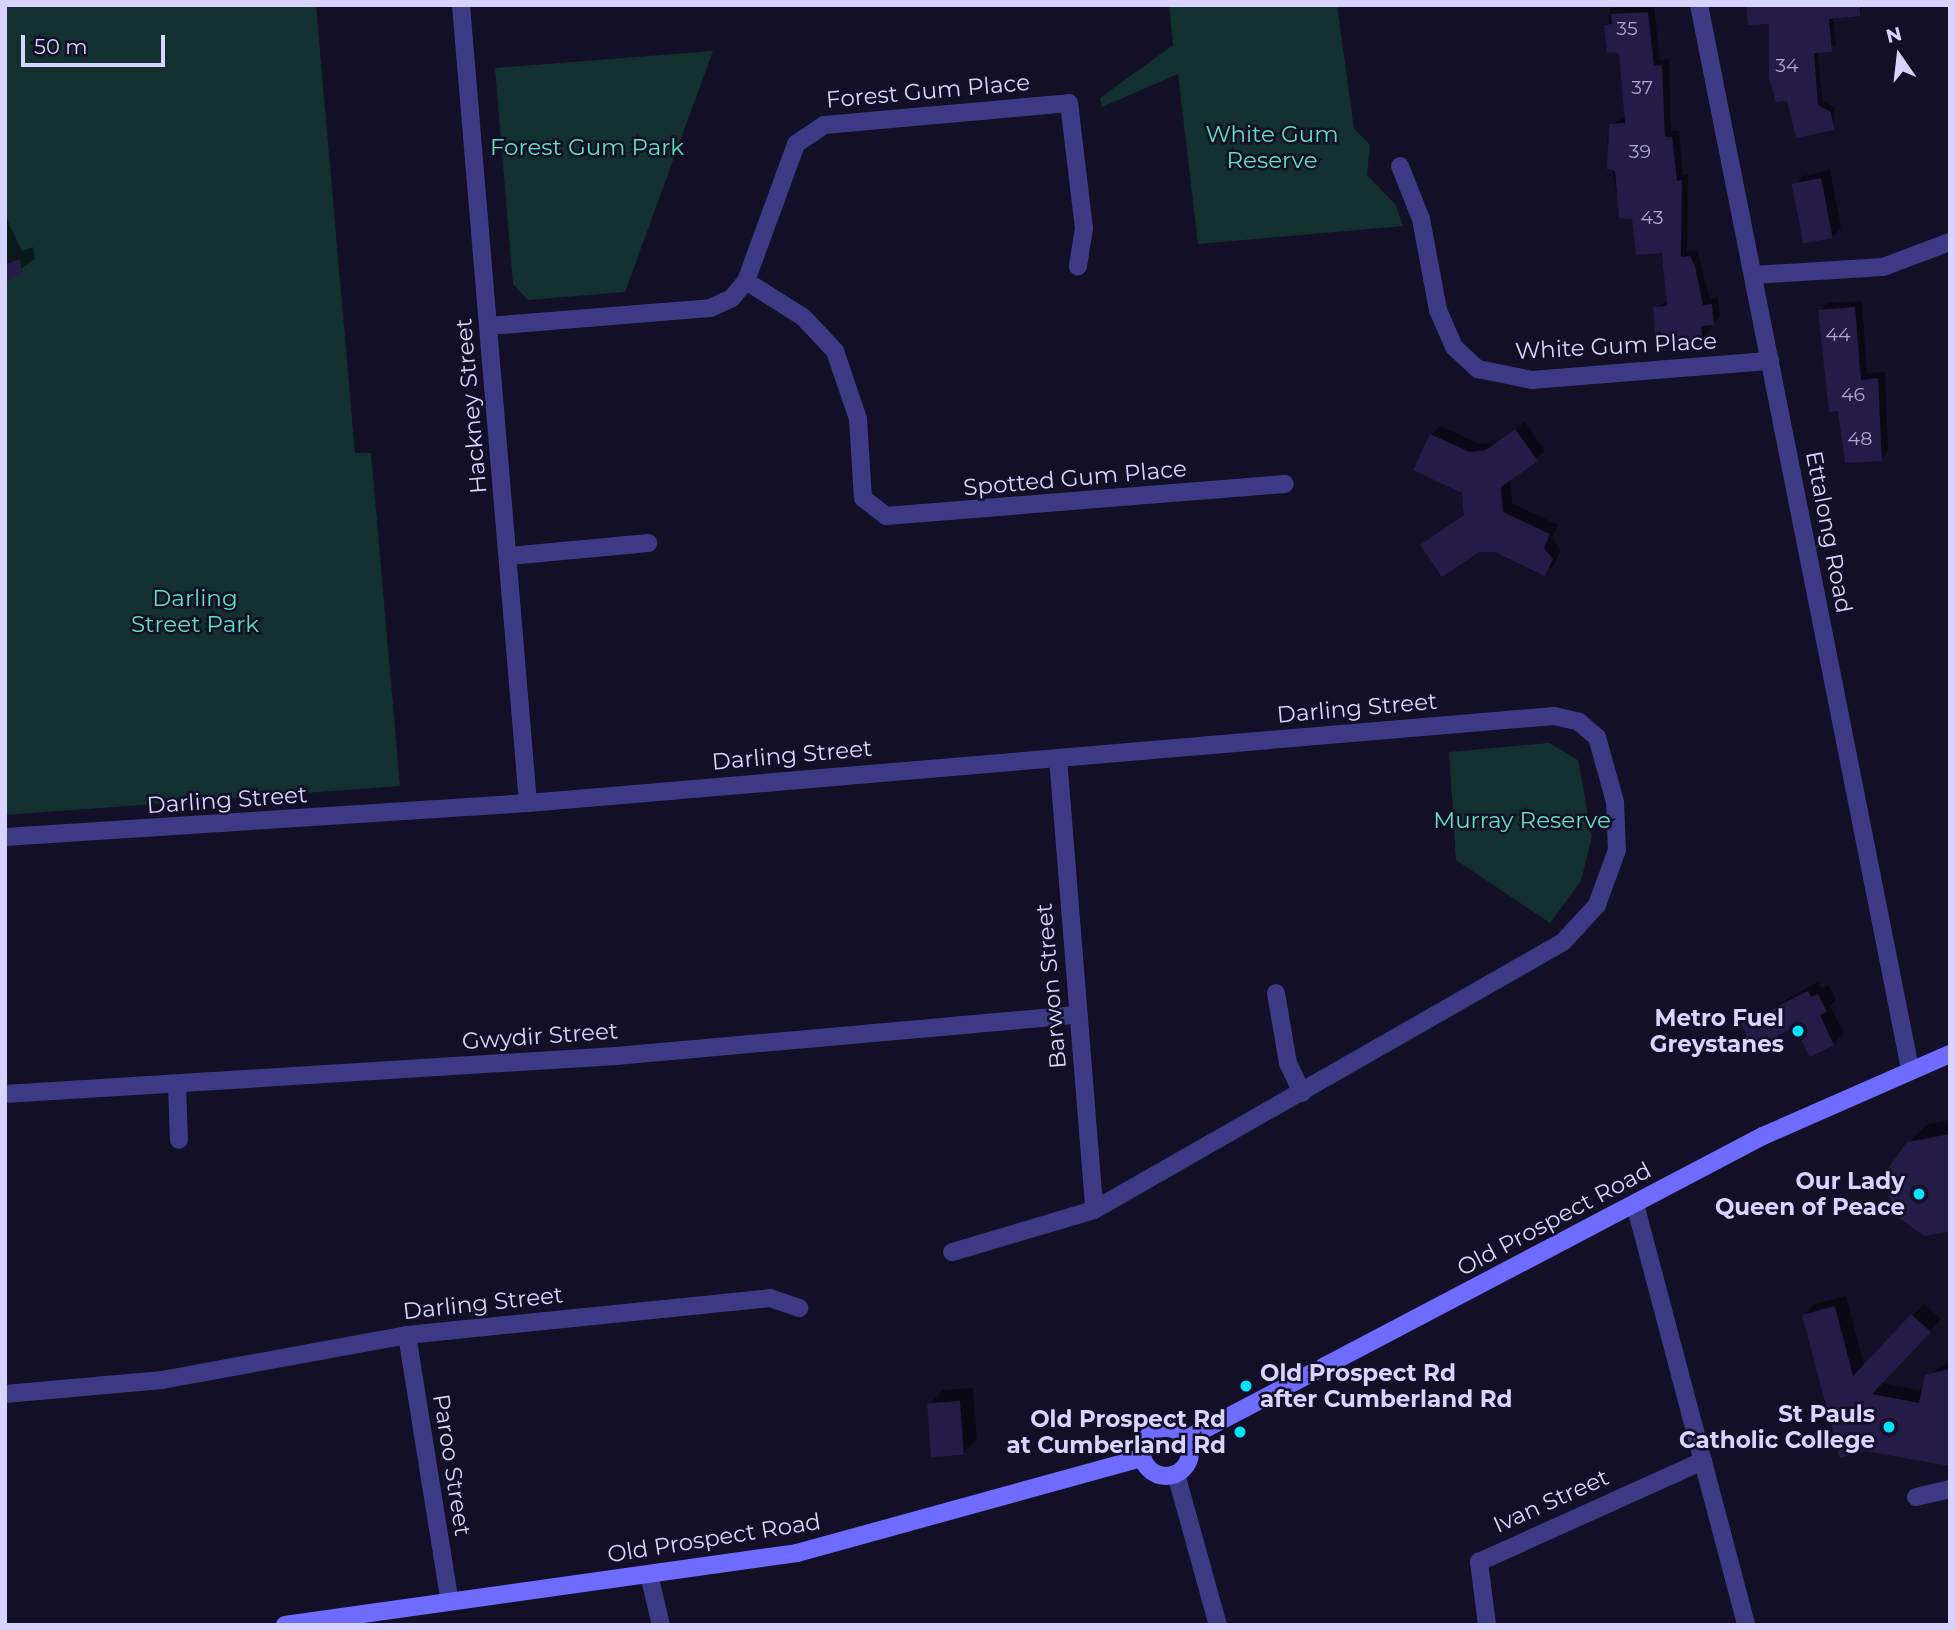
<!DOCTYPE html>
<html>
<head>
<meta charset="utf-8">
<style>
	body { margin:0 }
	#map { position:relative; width:1955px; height:1630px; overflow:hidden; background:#130f26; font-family:Montserrat,sans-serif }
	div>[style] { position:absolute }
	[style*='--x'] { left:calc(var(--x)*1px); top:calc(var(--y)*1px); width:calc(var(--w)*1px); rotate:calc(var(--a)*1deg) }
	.green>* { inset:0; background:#12302f }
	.shadow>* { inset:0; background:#0007 }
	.building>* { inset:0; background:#241b47; transform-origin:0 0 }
	.minor>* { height:18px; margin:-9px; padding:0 9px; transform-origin:9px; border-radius:9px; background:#3d3a85 }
	.tertiary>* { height:18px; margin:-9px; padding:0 9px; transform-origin:9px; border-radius:9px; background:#3d3a85 }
	.secondary>* { height:18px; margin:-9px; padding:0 9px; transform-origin:9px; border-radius:9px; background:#6f6bff }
	.secondary>.ring { margin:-9px; padding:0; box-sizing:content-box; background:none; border:18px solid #6f6bff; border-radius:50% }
	.dots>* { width:19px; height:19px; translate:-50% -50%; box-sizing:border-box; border:4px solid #130f26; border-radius:50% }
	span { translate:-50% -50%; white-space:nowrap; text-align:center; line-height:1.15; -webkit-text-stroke:5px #130f26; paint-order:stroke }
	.number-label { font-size:19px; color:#aca6d1 }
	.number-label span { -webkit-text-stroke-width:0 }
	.street-label { font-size:23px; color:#d9d4ff }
	.park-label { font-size:23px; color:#5fe0c0 }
	.poi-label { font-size:23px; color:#d9d4ff; font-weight:700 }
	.right { translate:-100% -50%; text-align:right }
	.left { translate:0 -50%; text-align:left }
	.frame { position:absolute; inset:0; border:7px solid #d9d4ff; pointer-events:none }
	.north { position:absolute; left:1864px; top:21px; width:70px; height:70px; -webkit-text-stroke:5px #130f26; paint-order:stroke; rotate:346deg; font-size:19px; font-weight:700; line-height:28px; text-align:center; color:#d9d4ff }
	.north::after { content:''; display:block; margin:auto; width:24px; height:32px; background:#d9d4ff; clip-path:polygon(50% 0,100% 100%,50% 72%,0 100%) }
	.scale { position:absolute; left:21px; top:35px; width:144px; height:32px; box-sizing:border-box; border:4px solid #d9d4ff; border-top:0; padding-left:9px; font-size:21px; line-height:24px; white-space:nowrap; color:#d9d4ff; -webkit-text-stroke:5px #130f26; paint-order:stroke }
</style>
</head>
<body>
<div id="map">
	<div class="green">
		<i style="clip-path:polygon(5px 5px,316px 5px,355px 453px,371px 453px,400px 786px,5px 815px)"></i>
		<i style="clip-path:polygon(1169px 5px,1337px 5px,1354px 129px,1370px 145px,1367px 175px,1396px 205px,1403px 226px,1198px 244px,1178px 74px,1102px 107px,1100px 98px,1173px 45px)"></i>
		<i style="clip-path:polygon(713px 51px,625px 292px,528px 300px,513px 284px,495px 68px)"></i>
		<i style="clip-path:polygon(1549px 743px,1578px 760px,1592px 837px,1581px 881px,1550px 923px,1456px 860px,1449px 752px)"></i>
	</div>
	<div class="shadow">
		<i style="clip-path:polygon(1610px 5px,1654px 6px,1660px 60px,1669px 59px,1671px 131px,1679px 131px,1683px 175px,1688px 174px,1687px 251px,1697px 250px,1710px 299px,1718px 298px,1720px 316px,1702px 339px,1655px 308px,1668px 301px,1664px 251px,1634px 217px,1621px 217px,1607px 139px,1611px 125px,1626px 117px,1621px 52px,1609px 51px)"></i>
		<i style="clip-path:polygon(1748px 5px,1863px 5px,1859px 14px,1833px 17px,1836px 45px,1818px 51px,1822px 101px,1835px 108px,1833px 128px,1797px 136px,1771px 22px)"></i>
		<i style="clip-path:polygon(1830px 170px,1841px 228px,1832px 237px,1794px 185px,1803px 176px)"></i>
		<i style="clip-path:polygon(5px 215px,22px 251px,33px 247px,35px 259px,5px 280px)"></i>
		<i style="clip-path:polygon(1862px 301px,1867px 373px,1885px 372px,1888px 451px,1881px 459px,1840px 409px,1819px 311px,1827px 303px)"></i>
		<i style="clip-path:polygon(1525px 422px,1545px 451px,1510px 479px,1512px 503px,1558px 525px,1552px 538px,1561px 550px,1554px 565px,1545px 574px,1495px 550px,1423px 545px,1466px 513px,1464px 491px,1431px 435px,1440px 426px,1479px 444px,1496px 442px)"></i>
		<i style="clip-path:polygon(1818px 982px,1822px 988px,1829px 985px,1836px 1000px,1830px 1006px,1844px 1033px,1833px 1044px,1796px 1025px,1743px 1024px)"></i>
		<i style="clip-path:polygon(1950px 1120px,1950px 1230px,1908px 1143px,1928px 1124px)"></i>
		<i style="clip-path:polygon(1846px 1296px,1864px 1366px,1924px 1304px,1941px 1319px,1881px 1383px,1924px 1391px,1927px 1376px,1950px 1361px,1950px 1464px,1865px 1450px,1804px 1315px,1815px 1304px)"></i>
		<i style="clip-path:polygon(973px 1388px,977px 1439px,963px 1453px,929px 1404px,943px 1390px)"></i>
	</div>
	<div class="building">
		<i style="clip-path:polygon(1746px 5px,1860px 5px,1860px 16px,1829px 19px,1832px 52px,1814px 53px,1818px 105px,1831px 112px,1834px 130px,1796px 138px,1787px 101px,1776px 102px,1769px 78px,1769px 24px,1748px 25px)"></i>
		<i style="clip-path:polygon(1648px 12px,1654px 66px,1662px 65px,1665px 137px,1672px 137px,1677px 181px,1682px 180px,1681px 257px,1690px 256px,1695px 266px,1703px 305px,1712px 304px,1714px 325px,1701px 326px,1703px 341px,1675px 343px,1655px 335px,1653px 307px,1667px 306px,1662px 253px,1636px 255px,1632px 219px,1619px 218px,1615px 171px,1607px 169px,1609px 124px,1625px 123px,1619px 53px,1607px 52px,1604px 25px,1612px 24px,1611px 14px)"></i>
		<i style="left:1821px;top:178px;width:61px;height:30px;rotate:79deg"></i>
		<i style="clip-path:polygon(20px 259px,22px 274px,5px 282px,5px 265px)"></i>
		<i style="clip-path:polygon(1855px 307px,1861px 380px,1878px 378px,1882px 461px,1845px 463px,1838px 411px,1829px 412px,1818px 310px)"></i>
		<i style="clip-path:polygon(1515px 429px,1538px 461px,1501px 487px,1503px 512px,1550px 534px,1544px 548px,1553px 559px,1545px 576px,1495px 552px,1479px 552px,1442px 577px,1420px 545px,1464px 515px,1462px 493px,1413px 470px,1430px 434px,1470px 452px,1486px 450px)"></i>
		<i style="clip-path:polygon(1808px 991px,1811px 997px,1818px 994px,1827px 1012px,1820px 1015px,1834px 1045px,1810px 1057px,1795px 1027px,1753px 1048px,1741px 1024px)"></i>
		<i style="clip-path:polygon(1950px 1134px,1950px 1231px,1924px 1236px,1892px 1213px,1884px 1174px,1907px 1142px)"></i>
		<i style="clip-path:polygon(1835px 1306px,1853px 1376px,1911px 1314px,1931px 1332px,1872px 1394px,1919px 1403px,1925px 1375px,1950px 1369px,1950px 1466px,1865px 1451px,1840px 1458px,1802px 1315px)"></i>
		<i style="left:960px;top:1401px;width:54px;height:33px;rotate:86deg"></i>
	</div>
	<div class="minor">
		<i style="--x:461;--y:5;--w:801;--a:85.2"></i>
		<i style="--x:1400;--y:166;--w:57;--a:68.4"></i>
		<i style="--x:1421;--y:219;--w:93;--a:79.4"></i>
		<i style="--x:1438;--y:310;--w:40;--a:66.6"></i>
		<i style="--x:1454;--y:347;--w:33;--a:43"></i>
		<i style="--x:1478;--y:369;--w:55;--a:11.5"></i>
		<i style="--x:1532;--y:380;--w:239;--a:-4.6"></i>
		<i style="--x:1753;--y:275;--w:130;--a:-3.5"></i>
		<i style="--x:1883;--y:267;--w:72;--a:-20.5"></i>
		<i style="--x:746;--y:281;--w:67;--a:32.3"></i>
		<i style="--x:803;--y:317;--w:47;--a:46.7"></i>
		<i style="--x:835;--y:351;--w:72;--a:71.3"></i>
		<i style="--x:858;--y:419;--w:79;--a:86.4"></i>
		<i style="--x:863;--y:498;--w:29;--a:38"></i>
		<i style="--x:886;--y:516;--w:400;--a:-4.6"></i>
		<i style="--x:488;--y:326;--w:223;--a:-4.6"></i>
		<i style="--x:710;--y:308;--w:24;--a:-24"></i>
		<i style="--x:732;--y:298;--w:22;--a:-51"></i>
		<i style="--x:746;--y:281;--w:146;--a:-69.9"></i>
		<i style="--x:796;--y:144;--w:34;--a:-34"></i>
		<i style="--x:824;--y:125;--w:246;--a:-5.1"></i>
		<i style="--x:1069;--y:103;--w:126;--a:83.2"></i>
		<i style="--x:1084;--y:228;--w:39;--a:99"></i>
		<i style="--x:509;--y:556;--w:140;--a:-5.3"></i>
		<i style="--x:1058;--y:758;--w:453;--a:85.4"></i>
		<i style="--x:5;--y:837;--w:524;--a:-3.72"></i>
		<i style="--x:528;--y:803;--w:1030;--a:-4.85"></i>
		<i style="--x:1554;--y:716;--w:26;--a:13"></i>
		<i style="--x:1579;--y:722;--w:23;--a:40"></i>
		<i style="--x:1597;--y:737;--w:67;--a:74.5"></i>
		<i style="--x:1615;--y:802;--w:48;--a:87.6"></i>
		<i style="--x:1617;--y:850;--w:59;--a:110"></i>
		<i style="--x:1597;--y:905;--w:50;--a:132.6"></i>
		<i style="--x:1563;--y:942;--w:540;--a:150.26"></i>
		<i style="--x:1094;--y:1210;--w:148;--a:163.5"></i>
		<i style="--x:1276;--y:993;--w:71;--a:80.3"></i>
		<i style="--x:1288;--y:1063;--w:33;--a:65"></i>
		<i style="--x:177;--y:1084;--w:56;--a:88"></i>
		<i style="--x:5;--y:1094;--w:612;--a:-3.56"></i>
		<i style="--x:616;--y:1056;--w:463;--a:-5.1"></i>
		<i style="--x:1635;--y:1204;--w:435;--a:75.2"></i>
		<i style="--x:407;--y:1335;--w:270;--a:80.9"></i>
		<i style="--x:5;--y:1394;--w:158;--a:-5.1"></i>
		<i style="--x:162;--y:1380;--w:249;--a:-10.4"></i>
		<i style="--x:407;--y:1335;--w:365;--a:-5.8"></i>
		<i style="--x:770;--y:1298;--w:31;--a:19"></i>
		<i style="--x:1916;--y:1497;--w:35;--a:-13"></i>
		<i style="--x:649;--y:1575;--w:51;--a:76.5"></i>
		<i style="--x:1487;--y:1625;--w:64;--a:-97.2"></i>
		<i style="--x:1479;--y:1562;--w:246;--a:-24.3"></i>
	</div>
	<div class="tertiary">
		<i style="--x:1699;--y:5;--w:1085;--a:78.78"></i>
		<i style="--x:1176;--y:1474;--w:157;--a:74.5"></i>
	</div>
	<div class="secondary">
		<i class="ring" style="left:1142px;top:1428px;width:30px;height:30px"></i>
		<i style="--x:1186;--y:1439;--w:652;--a:-27.71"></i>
		<i style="--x:1763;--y:1136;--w:204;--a:-23.7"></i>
		<i style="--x:285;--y:1625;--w:517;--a:-8"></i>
		<i style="--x:797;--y:1553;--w:358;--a:-15.4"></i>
	</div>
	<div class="dots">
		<i style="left:1798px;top:1031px;background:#00e5ff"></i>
		<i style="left:1919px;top:1194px;background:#00e5ff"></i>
		<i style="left:1246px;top:1386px;background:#00e5ff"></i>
		<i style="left:1889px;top:1427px;background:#00e5ff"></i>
		<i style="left:1240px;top:1432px;background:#00e5ff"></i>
	</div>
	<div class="number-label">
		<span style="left:1627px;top:29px">35</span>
		<span style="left:1787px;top:66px">34</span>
		<span style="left:1642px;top:88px">37</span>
		<span style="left:1640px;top:152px">39</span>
		<span style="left:1652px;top:218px">43</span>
		<span style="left:1838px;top:335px">44</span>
		<span style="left:1853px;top:395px">46</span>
		<span style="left:1860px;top:439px">48</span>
	</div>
	<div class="street-label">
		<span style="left:928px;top:91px;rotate:-5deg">Forest Gum Place</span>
		<span style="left:1616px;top:346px;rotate:-3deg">White Gum Place</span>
		<span style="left:471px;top:406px;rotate:-95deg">Hackney Street</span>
		<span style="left:1075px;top:478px;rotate:-5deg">Spotted Gum Place</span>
		<span style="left:1829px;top:532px;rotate:79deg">Ettalong Road</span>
		<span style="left:1357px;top:708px;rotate:-5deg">Darling Street</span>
		<span style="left:792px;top:755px;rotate:-5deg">Darling Street</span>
		<span style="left:227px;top:800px;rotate:-4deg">Darling Street</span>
		<span style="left:1051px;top:986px;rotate:-95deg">Barwon Street</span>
		<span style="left:540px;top:1036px;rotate:-4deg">Gwydir Street</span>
		<span style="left:1554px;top:1219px;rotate:-28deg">Old Prospect Road</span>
		<span style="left:483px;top:1303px;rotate:-6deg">Darling Street</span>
		<span style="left:452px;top:1465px;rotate:81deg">Paroo Street</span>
		<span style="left:1551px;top:1501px;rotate:-24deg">Ivan Street</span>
		<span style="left:714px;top:1538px;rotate:-9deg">Old Prospect Road</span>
	</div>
	<div class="park-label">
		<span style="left:1272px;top:147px">White Gum<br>Reserve</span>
		<span style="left:587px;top:147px">Forest Gum Park</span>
		<span style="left:195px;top:611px">Darling<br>Street Park</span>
		<span style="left:1522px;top:820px">Murray Reserve</span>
	</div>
	<div class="poi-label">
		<span class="right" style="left:1784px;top:1031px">Metro Fuel<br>Greystanes</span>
		<span class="right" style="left:1905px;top:1194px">Our Lady<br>Queen of Peace</span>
		<span class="left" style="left:1260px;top:1386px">Old Prospect Rd<br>after Cumberland Rd</span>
		<span class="right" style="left:1875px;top:1427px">St Pauls<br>Catholic College</span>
		<span class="right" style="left:1226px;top:1432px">Old Prospect Rd<br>at Cumberland Rd</span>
	</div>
	<div class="frame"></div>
	<div class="north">N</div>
	<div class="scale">50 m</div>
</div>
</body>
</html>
